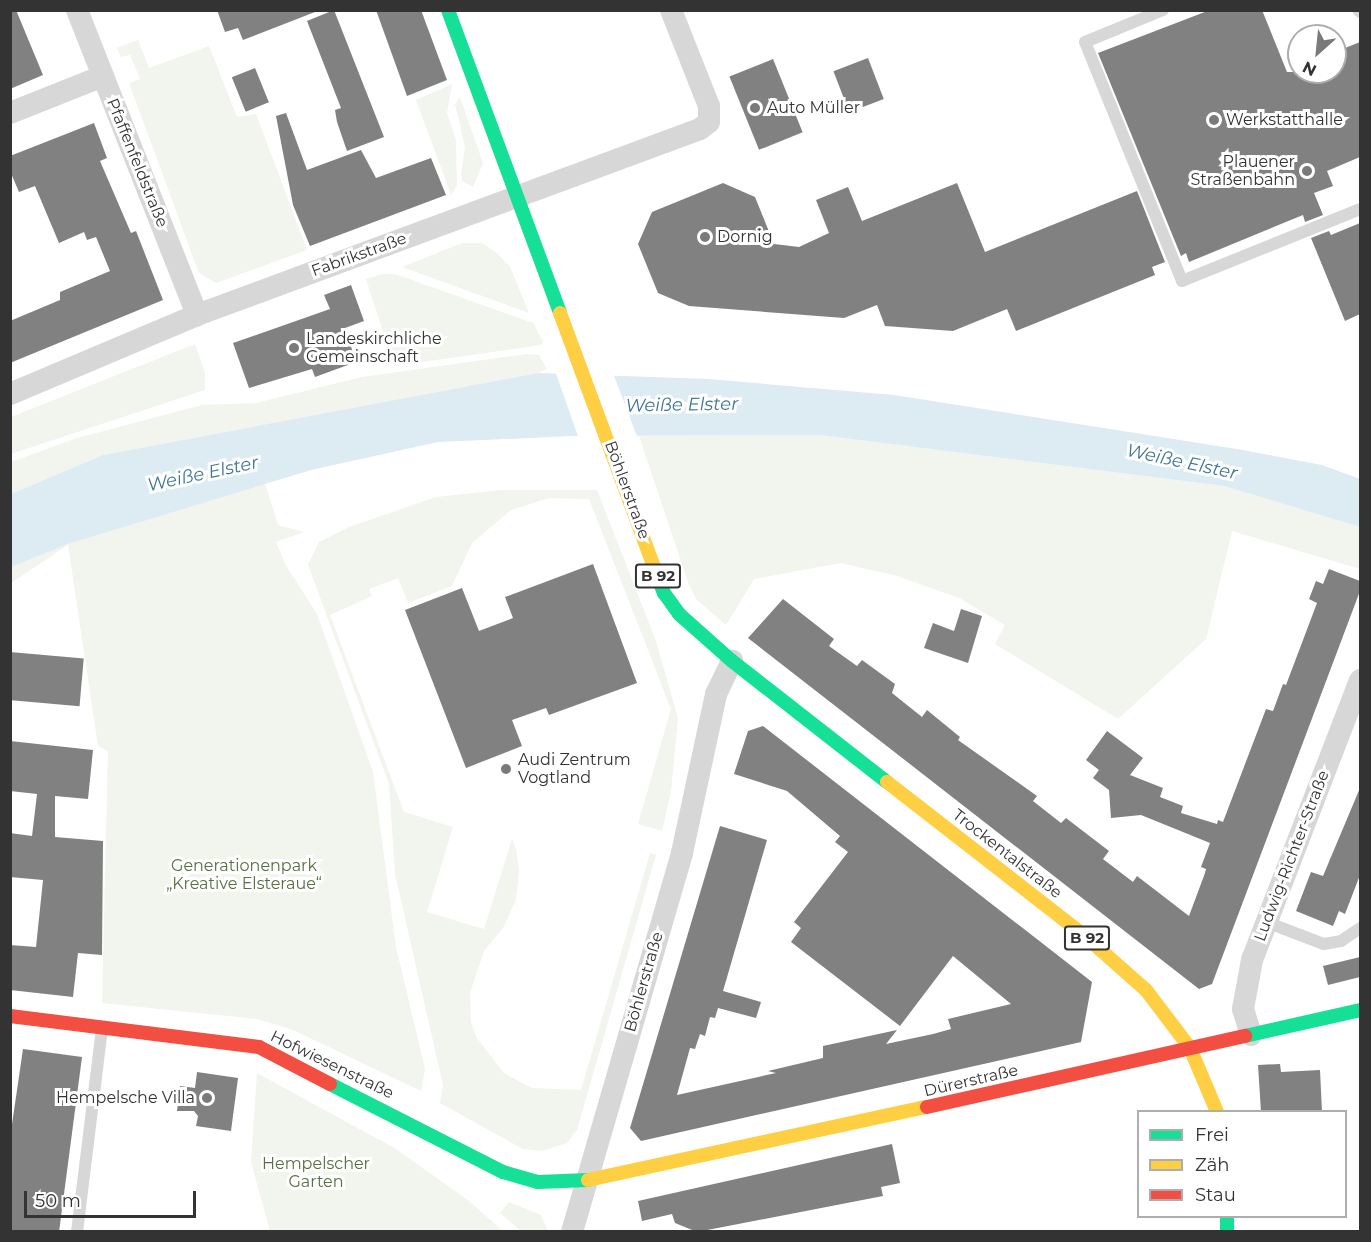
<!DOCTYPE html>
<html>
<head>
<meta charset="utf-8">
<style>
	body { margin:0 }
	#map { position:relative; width:1371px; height:1242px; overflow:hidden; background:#fff; font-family:Montserrat,sans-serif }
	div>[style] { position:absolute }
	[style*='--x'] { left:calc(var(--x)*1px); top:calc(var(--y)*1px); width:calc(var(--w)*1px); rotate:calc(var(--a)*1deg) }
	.green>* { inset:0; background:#f1f5ed }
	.water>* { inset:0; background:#ddebf3 }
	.pier>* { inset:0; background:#fff }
	.building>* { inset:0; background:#818181; transform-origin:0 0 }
	.lane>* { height:12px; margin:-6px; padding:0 6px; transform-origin:6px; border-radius:6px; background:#d7d7d7 }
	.street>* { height:22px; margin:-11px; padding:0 11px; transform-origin:11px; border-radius:11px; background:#d7d7d7 }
	.fast>* { height:14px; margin:-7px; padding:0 7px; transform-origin:7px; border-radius:7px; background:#16e098 }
	.slow>* { height:14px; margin:-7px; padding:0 7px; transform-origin:7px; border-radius:7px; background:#ffcf43 }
	.jam>* { height:14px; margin:-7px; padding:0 7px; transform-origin:7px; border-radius:7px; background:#f24e42 }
	.dots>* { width:16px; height:16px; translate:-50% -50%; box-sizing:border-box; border:3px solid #fff; border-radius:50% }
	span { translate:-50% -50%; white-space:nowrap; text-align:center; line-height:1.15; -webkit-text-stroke:6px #fff; paint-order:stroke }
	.shield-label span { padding:2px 4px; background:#fff; border:2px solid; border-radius:4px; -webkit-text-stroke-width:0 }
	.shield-label { font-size:15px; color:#333; font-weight:700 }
	.poi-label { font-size:16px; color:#333 }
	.left { translate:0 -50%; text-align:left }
	.right { translate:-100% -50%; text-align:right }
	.street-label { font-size:16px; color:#333 }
	.park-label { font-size:16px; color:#56703f }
	.water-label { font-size:18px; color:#3f7597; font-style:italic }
	.frame { position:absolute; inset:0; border:12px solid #333; pointer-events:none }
	.legend { position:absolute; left:1137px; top:1110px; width:210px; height:108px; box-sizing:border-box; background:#fff; border:2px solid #adadad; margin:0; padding:8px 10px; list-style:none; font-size:18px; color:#333 }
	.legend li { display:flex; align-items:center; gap:12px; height:30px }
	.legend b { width:30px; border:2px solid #adadad }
	.north { position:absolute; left:1287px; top:24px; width:60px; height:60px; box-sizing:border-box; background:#fff; border:2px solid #adadad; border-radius:50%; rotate:207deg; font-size:16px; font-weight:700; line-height:24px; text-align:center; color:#333 }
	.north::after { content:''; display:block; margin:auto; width:21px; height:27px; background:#7a7a7a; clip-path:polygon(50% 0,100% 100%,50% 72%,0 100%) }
	.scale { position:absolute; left:24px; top:1191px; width:172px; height:27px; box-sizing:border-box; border:3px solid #333; border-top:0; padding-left:8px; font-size:18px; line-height:21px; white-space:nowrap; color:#333; -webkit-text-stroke:4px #fff; paint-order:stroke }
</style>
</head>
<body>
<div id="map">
	<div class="green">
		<i style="clip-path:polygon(138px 40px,149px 68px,209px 46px,237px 117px,256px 114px,307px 250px,216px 283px,199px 273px,129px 83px,140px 79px,130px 55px,121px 57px,117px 48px)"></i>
		<i style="clip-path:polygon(452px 84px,447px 113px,456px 140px,457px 185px,451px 195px,416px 100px)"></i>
		<i style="clip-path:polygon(460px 97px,483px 163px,473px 187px,462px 181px,461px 176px,465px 147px,455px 104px)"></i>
		<i style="clip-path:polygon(462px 243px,482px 243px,498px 254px,510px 267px,529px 313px,402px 267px)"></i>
		<i style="clip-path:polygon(382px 274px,395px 274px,533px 323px,543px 342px,541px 345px,394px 366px,366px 279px)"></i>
		<i style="clip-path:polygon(195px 344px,205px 373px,205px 390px,11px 454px,11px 417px)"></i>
		<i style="clip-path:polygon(527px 354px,539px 355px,547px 369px,538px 373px,103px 455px,11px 494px,11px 462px,77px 438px,202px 405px,256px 403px,362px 377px)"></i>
		<i style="clip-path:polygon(820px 435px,1224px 486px,1360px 527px,1360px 569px,1232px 531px,1206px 639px,1118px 719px,995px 644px,1005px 625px,959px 598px,897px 576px,841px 563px,754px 579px,726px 625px,697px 600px,689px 585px,639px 436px)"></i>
		<i style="clip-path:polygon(265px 483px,278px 525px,304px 532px,276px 542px,285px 564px,317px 614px,373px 772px,396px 947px,425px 1069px,421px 1091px,293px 1030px,257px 1019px,102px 1003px,108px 751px,98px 746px,68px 545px,11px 583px,10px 567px,68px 544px)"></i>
		<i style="clip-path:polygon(501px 490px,597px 490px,656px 641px,678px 718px,671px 791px,662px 831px,638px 824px,671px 709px,589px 499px,549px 498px,511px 510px,472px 543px,452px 586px,408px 603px,398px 578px,369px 589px,372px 596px,330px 615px,404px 812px,453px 827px,427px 912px,484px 929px,512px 839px,516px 849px,519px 870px,516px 900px,503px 928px,484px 951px,470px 993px,471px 1022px,476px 1037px,504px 1073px,532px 1088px,581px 1090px,650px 853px,656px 855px,577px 1130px,567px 1143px,542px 1151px,523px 1149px,440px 1103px,443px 1085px,395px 874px,389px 784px,308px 565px,319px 542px,349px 527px,436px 497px)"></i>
		<i style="clip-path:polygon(257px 1073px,396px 1149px,469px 1201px,503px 1231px,270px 1231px,251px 1162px)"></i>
		<i style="clip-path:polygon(509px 1202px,541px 1215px,548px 1231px,521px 1231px,500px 1213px)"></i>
	</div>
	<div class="water">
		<i style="clip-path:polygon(538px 373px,708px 379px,894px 395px,1237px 449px,1322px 465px,1360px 479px,1360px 527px,1224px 486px,820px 435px,573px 436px,438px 442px,311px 470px,68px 544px,11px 567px,11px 494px,103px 455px)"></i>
	</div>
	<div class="pier">
		<i style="clip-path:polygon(555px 371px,613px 373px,638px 439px,579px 439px)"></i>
	</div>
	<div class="building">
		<i style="clip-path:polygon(10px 10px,16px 10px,43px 75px,10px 89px)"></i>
		<i style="clip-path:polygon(217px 10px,315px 10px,315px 12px,243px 40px,238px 28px,225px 32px)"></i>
		<i style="clip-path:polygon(334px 10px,384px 137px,347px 151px,337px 122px,335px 110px,341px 108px,307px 21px)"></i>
		<i style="clip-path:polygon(376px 10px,421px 10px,447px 80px,407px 96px)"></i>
		<i style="clip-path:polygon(1210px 10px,1262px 10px,1287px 72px,1335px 72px,1335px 52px,1360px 42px,1360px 157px,1327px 171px,1333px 186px,1314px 193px,1323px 215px,1305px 222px,1303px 215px,1189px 262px,1186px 253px,1181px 256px,1098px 53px)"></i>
		<i style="left:868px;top:58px;width:44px;height:37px;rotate:69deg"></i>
		<i style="left:773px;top:59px;width:79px;height:47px;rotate:68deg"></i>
		<i style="left:255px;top:68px;width:37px;height:25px;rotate:68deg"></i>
		<i style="clip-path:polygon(286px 113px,307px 170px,361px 150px,376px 178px,431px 158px,446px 195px,310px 246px,293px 205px,276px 116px)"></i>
		<i style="clip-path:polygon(94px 123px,107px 158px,100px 161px,131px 233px,136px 231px,163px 300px,10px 363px,10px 321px,60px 300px,60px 292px,110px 271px,96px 237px,87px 240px,84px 232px,59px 243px,35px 186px,19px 192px,10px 171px,10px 156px)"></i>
		<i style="clip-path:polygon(723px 183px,755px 197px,774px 244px,799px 247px,829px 233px,816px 200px,848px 187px,862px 221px,957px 183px,985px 252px,1137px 191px,1165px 262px,1152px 267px,1155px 275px,1016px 331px,1007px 309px,953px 331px,885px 326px,877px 305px,844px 318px,689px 306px,658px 293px,638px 244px,652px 212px)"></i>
		<i style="clip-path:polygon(1360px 223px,1360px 314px,1345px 321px,1311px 238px,1329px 231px,1331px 235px)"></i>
		<i style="clip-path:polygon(351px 285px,364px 321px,345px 328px,356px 362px,315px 377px,312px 369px,249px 388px,233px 343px,330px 309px,324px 295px)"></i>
		<i style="clip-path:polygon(593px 564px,637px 683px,549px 715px,546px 708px,512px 720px,522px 746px,466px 768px,405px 610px,462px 588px,479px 631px,513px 618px,505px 597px)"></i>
		<i style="clip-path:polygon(1329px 569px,1360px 581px,1360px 591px,1212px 984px,1199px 989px,748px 638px,783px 599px,834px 639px,829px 646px,857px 666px,862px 660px,895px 684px,892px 693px,922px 717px,927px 710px,960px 737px,958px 740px,1037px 796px,1033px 801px,1061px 823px,1066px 818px,1109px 851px,1103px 859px,1133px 882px,1137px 876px,1189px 916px,1205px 873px,1206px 869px,1201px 867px,1210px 843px,1141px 815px,1111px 818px,1109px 790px,1093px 778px,1099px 770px,1086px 760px,1107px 731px,1143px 758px,1130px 775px,1163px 788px,1160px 797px,1183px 806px,1181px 813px,1217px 824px,1218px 820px,1223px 822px,1266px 709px,1273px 711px,1283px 684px,1286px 685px,1317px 603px,1309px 599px,1316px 581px,1323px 584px)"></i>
		<i style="clip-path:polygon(961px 609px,982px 616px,968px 663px,924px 648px,933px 623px,954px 631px)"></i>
		<i style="left:10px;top:652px;width:74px;height:48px;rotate:5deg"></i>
		<i style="clip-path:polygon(763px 726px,1092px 982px,1081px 1042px,641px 1141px,630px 1128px,720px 826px,767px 840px,723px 991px,761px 1002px,756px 1018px,718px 1008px,715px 1018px,710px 1017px,705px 1036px,700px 1034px,695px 1049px,690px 1048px,677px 1095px,776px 1073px,768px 1071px,823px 1058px,823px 1046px,897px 1030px,886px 1044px,933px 1034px,951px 1029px,948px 1019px,1011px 1004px,953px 956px,900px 1026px,791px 942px,801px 928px,794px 922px,848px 852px,835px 842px,840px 836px,787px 791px,734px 774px,748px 731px)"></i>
		<i style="clip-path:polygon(10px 741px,93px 750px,88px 799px,55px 796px,55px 837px,103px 841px,102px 955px,78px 953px,73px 997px,10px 990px,10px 945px,36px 947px,43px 880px,10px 877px,10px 833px,32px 836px,37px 794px,10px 791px)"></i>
		<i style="clip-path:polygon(1360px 788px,1360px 875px,1345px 914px,1339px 911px,1333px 926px,1296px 911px,1311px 872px,1323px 876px)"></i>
		<i style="clip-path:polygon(1360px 957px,1360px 977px,1328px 985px,1323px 966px)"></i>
		<i style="clip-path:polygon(23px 1049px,82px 1057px,59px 1232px,10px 1232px,10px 1138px)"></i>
		<i style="clip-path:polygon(1280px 1064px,1281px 1072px,1320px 1070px,1322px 1112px,1261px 1112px,1258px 1065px)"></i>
		<i style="clip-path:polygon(197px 1072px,238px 1078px,231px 1131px,196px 1126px,198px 1116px,194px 1111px,177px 1111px,180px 1086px,195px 1088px)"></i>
		<i style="clip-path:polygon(892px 1144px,900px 1183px,881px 1187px,883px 1196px,697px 1232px,675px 1223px,672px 1214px,642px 1221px,638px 1201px)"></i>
	</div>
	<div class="lane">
		<i style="--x:1163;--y:10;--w:84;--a:157.7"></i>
		<i style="--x:1085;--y:42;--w:258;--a:67.9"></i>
		<i style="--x:1182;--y:281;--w:192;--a:-22"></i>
		<i style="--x:1358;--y:10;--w:3;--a:45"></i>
		<i style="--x:1266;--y:922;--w:62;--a:20.8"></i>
		<i style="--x:1324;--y:944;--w:17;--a:-10"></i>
		<i style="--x:1341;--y:941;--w:23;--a:-34"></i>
		<i style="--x:77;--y:1232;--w:205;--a:-83"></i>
	</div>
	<div class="street">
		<i style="--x:77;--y:10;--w:328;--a:68.5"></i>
		<i style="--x:10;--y:113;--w:100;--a:-21.7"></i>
		<i style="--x:10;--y:394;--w:203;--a:-22.9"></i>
		<i style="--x:197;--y:315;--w:536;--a:-20.29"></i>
		<i style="--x:700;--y:129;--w:11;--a:-38"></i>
		<i style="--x:709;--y:122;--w:16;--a:-90"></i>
		<i style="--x:709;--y:106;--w:103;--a:-111.6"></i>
		<i style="--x:1251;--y:1035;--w:27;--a:-107"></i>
		<i style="--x:1243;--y:1009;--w:50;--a:-79.6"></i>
		<i style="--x:1252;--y:960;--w:300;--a:-68.9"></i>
		<i style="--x:572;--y:1232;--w:395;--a:-73.8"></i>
		<i style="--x:682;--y:853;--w:163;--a:-77.9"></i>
		<i style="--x:716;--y:694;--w:37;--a:-64"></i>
	</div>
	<div class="fast">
		<i style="--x:448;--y:10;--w:323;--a:69.7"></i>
		<i style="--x:655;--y:570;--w:25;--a:69"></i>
		<i style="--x:664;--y:593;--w:26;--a:54"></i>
		<i style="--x:679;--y:614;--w:71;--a:41.6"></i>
		<i style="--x:732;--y:661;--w:197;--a:38"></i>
		<i style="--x:1245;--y:1036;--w:118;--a:-12.7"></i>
		<i style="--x:330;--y:1084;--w:194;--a:27"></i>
		<i style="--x:503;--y:1172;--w:36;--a:16"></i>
		<i style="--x:538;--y:1182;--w:50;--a:-2.3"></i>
		<i style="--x:1227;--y:1216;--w:16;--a:90"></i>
	</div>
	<div class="slow">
		<i style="--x:560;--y:313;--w:274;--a:69.7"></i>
		<i style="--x:887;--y:782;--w:252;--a:37.9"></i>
		<i style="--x:1086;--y:937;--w:80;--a:41.5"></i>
		<i style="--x:1146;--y:990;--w:73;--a:52.8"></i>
		<i style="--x:1190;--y:1048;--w:69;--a:67.1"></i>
		<i style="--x:588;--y:1180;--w:347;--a:-12.2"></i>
	</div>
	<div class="jam">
		<i style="--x:10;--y:1016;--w:251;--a:7.1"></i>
		<i style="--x:259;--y:1047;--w:80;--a:27.5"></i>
		<i style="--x:927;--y:1107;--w:326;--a:-12.6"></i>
	</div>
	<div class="dots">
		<i style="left:755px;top:108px;background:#7a7a7a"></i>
		<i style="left:1214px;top:120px;background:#7a7a7a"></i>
		<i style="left:1307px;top:171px;background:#7a7a7a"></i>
		<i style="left:705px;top:237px;background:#7a7a7a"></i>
		<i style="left:294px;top:348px;background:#7a7a7a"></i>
		<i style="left:506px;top:769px;background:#7a7a7a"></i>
		<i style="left:207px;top:1098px;background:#7a7a7a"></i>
	</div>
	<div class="shield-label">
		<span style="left:658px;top:576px">B 92</span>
		<span style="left:1087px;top:938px">B 92</span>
	</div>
	<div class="poi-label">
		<span class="left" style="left:767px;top:108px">Auto Müller</span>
		<span class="left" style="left:1226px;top:120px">Werkstatthalle</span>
		<span class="right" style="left:1295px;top:171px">Plauener<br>Straßenbahn</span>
		<span class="left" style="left:717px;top:237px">Dornig</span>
		<span class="left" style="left:306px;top:348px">Landeskirchliche<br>Gemeinschaft</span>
		<span class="left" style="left:518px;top:769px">Audi Zentrum<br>Vogtland</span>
		<span class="right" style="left:195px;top:1098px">Hempelsche Villa</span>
	</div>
	<div class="street-label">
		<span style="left:137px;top:163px;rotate:68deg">Pfaffenfeldstraße</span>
		<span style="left:359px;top:255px;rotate:-20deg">Fabrikstraße</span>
		<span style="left:627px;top:490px;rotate:70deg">Böhlerstraße</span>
		<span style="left:1007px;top:854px;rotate:38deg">Trockentalstraße</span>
		<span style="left:1292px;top:856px;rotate:-69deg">Ludwig-Richter-Straße</span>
		<span style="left:644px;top:982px;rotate:-74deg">Böhlerstraße</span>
		<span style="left:332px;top:1065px;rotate:26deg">Hofwiesenstraße</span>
		<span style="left:971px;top:1081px;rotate:-13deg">Dürerstraße</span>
	</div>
	<div class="park-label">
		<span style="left:244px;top:875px">Generationenpark<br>„Kreative Elsteraue“</span>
		<span style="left:316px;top:1173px">Hempelscher<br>Garten</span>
	</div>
	<div class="water-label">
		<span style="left:682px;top:405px;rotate:-1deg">Weiße Elster</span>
		<span style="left:1182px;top:462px;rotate:12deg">Weiße Elster</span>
		<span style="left:203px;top:474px;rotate:-12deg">Weiße Elster</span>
	</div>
	<div class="frame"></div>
	<ul class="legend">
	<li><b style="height:8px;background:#16e098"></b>Frei</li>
	<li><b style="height:8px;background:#ffcf43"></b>Zäh</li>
	<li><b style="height:8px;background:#f24e42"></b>Stau</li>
	</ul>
	<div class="north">N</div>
	<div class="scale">50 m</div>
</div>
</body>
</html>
